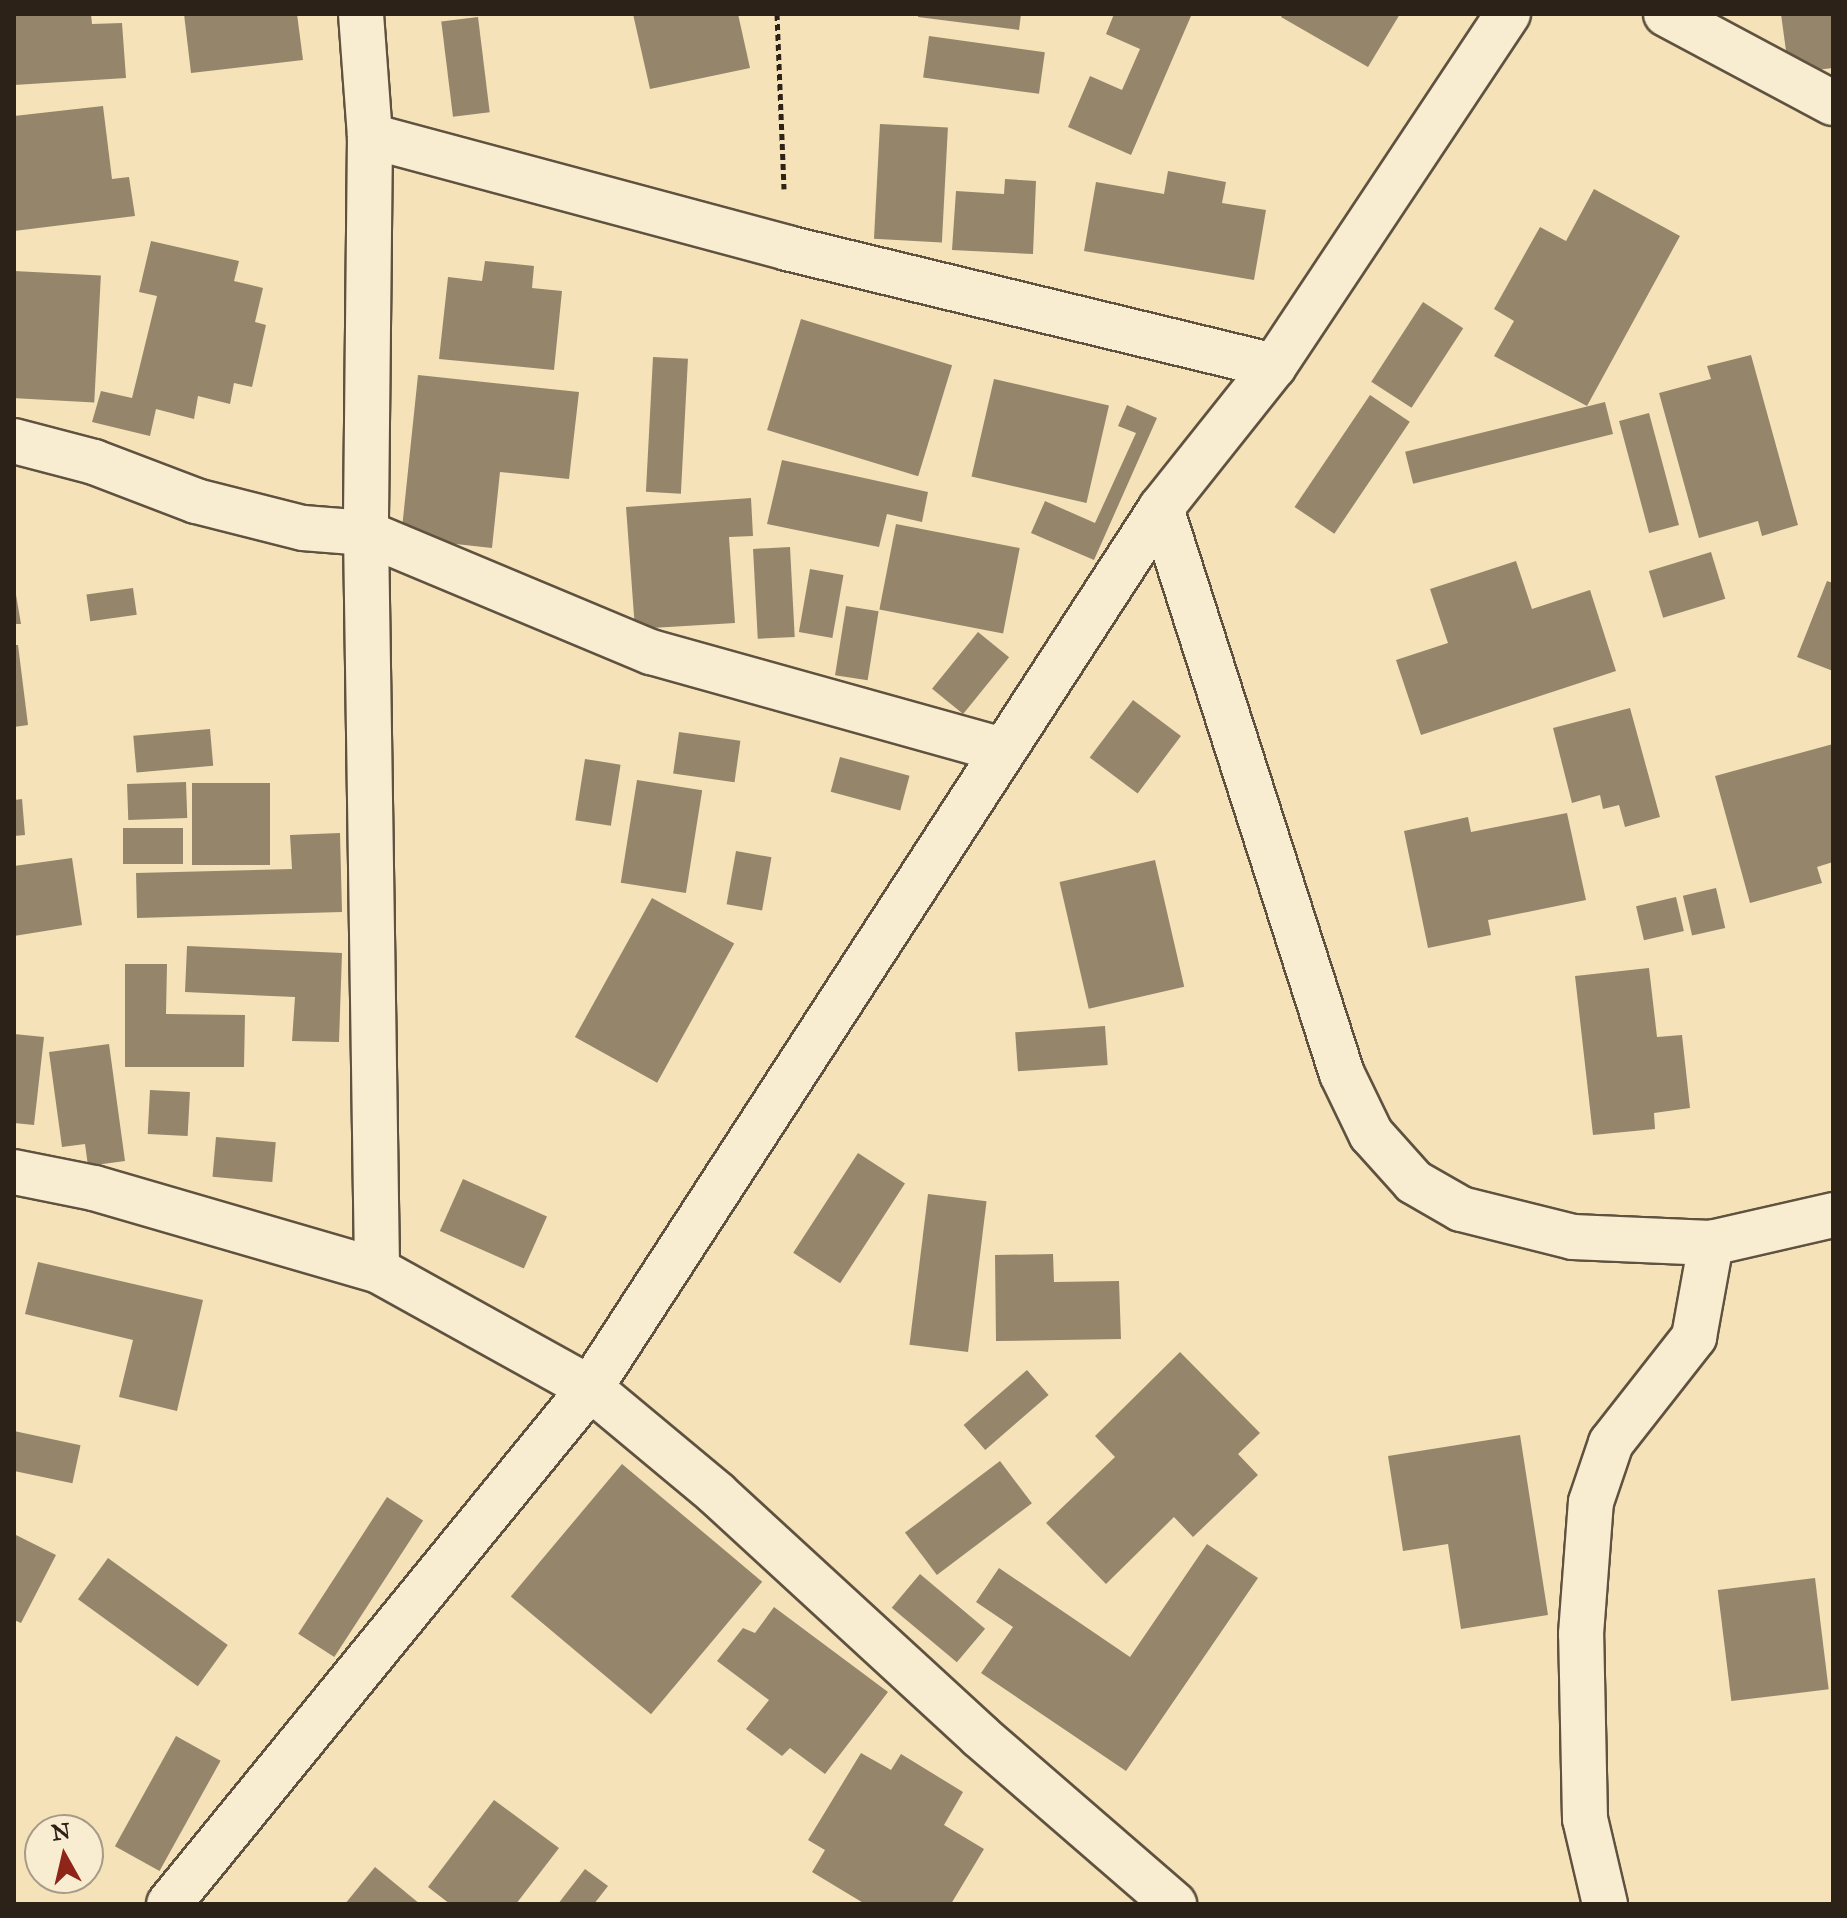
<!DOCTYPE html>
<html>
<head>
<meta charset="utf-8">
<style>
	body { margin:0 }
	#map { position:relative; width:1847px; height:1918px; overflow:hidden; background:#f5e2b8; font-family:"IM FELL Great Primer",serif }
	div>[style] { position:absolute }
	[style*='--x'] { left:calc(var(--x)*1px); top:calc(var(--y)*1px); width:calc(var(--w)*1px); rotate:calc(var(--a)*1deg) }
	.building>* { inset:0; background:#95866b; transform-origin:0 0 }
	.path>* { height:5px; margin-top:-2.5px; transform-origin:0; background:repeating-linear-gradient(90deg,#2d2218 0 6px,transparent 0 10px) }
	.roads { filter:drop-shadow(2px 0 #5f5240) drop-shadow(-2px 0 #5f5240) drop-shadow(0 2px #5f5240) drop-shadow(0 -2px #5f5240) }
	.minor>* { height:44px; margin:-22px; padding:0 22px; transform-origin:22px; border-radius:22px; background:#f8ecd1 }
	span { translate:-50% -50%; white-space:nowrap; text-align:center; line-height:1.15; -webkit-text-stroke:6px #f8ecd1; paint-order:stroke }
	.frame { position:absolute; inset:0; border:16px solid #2d2218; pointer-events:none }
	.north { position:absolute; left:24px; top:1814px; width:80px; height:80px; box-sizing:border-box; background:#f8ecd1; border:2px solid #a79b87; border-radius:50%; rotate:352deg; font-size:22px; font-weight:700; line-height:32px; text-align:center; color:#2d2218 }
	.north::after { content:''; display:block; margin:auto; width:28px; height:36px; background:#8f2418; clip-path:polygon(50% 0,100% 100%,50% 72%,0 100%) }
</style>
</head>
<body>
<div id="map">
	<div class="building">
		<i style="clip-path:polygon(14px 14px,91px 14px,92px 24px,122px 23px,126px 78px,14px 85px)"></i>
		<i style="clip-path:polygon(184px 14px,297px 14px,303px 60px,191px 73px)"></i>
		<i style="clip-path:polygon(633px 14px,738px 14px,750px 68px,650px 89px)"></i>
		<i style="clip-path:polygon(918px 14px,1021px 14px,1019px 30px,918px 17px)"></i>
		<i style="clip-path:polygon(1114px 14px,1191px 16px,1131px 155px,1068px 127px,1090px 76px,1122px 90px,1140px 49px,1106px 34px)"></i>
		<i style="clip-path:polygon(1283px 14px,1400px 14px,1368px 67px,1281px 17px)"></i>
		<i style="clip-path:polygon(1781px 14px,1833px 14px,1833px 68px,1789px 73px)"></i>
		<i style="left:478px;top:17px;width:96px;height:37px;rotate:83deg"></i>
		<i style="left:929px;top:36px;width:117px;height:42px;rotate:8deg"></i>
		<i style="clip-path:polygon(103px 106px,112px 179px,129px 177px,135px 216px,14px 231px,14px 116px)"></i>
		<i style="left:880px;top:124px;width:68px;height:115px;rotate:3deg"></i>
		<i style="clip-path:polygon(1168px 171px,1226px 182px,1222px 203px,1266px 210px,1254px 280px,1084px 251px,1096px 182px,1164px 194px)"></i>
		<i style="clip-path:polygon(1005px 179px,1036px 181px,1033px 254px,952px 250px,956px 191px,1004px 194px)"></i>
		<i style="clip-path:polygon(1594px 189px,1680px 236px,1587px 406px,1494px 356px,1514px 321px,1494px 309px,1540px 227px,1566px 241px)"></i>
		<i style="clip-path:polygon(151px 241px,239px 261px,234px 281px,263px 288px,255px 322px,266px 325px,252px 387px,234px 383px,230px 404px,198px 396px,194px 419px,156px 409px,150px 436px,92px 422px,101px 391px,132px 398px,157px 296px,139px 292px)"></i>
		<i style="clip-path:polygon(485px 261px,534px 266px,532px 288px,562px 291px,554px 370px,439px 359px,448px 277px,482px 281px)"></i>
		<i style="left:14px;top:271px;width:87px;height:127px;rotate:3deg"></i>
		<i style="left:1423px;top:302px;width:48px;height:95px;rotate:33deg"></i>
		<i style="left:801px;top:319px;width:158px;height:116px;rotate:17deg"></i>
		<i style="clip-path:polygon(1751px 355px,1798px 525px,1762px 536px,1758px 521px,1699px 538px,1659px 393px,1711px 379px,1707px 366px)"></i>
		<i style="left:653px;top:357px;width:35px;height:135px;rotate:3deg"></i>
		<i style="clip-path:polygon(418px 375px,579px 392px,569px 479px,500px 472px,492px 548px,401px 538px)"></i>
		<i style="left:994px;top:379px;width:118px;height:100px;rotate:13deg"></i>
		<i style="left:1370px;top:395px;width:48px;height:135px;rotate:34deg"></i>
		<i style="left:1605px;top:402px;width:33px;height:206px;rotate:76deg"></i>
		<i style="clip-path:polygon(1127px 405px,1157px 418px,1094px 560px,1031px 533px,1045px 501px,1095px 523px,1136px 433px,1118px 426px)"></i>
		<i style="left:1649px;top:413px;width:116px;height:31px;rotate:75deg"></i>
		<i style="clip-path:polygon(782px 460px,928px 492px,922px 522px,887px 514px,879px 547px,767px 524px)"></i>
		<i style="clip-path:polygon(751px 498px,753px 536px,729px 537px,735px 623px,635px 629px,626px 507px)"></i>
		<i style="left:896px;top:524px;width:126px;height:87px;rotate:11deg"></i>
		<i style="left:790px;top:547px;width:90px;height:37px;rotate:87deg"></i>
		<i style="left:1711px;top:552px;width:49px;height:65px;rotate:73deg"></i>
		<i style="clip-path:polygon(1516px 561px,1532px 609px,1590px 590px,1616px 671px,1421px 735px,1396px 660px,1448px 643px,1430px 589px)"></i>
		<i style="left:810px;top:569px;width:34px;height:64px;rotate:10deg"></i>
		<i style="clip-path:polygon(1827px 581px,1833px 583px,1833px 671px,1797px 657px)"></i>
		<i style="clip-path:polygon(14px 583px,21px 624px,14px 624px)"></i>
		<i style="left:133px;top:588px;width:27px;height:47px;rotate:82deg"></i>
		<i style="left:846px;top:606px;width:33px;height:70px;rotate:9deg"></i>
		<i style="left:978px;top:632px;width:40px;height:73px;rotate:39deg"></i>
		<i style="clip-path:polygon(14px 645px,18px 645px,28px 725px,14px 727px)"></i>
		<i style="left:1133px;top:700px;width:60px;height:72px;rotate:37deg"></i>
		<i style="clip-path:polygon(1630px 708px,1660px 817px,1625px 827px,1619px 805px,1603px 809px,1600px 795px,1572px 803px,1553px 728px)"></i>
		<i style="left:210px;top:729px;width:37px;height:77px;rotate:85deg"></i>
		<i style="left:679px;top:732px;width:62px;height:42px;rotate:8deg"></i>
		<i style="clip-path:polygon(1833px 744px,1833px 862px,1817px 867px,1822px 883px,1750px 903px,1715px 776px)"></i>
		<i style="left:840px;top:757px;width:72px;height:36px;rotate:15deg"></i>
		<i style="left:585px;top:759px;width:36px;height:62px;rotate:9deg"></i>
		<i style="left:637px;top:780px;width:66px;height:104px;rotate:9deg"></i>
		<i style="left:186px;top:782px;width:36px;height:59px;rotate:88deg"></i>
		<i style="left:192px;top:783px;width:78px;height:82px"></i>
		<i style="clip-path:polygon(22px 799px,25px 835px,14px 836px,14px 800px)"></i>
		<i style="clip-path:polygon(1567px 813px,1586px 900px,1488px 920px,1491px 935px,1428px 948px,1404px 831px,1468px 817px,1471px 832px)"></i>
		<i style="left:183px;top:828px;width:36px;height:60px;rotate:90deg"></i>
		<i style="clip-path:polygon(340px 833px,342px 912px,137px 918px,136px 873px,292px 869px,290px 835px)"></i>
		<i style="left:736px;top:851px;width:36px;height:54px;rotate:10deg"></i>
		<i style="clip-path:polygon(72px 858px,82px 925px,14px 936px,14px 866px)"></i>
		<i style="left:1155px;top:860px;width:130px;height:98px;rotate:77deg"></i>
		<i style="left:1716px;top:888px;width:41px;height:34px;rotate:77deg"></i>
		<i style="left:1676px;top:897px;width:35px;height:41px;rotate:77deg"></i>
		<i style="left:652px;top:898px;width:94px;height:159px;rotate:29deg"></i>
		<i style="clip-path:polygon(187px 946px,342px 953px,339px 1042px,292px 1041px,295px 997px,185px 992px)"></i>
		<i style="clip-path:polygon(125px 964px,167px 964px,166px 1014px,245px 1015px,244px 1067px,125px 1067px)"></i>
		<i style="clip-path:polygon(1649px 968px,1657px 1037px,1682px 1035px,1690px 1108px,1654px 1113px,1655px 1129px,1593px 1135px,1575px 976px)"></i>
		<i style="left:1105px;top:1026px;width:39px;height:90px;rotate:86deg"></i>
		<i style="clip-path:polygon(14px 1034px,44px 1037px,34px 1125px,14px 1123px)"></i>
		<i style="clip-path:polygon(109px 1044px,125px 1161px,88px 1166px,85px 1144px,62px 1147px,49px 1052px)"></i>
		<i style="left:150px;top:1090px;width:40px;height:44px;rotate:3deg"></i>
		<i style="left:216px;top:1137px;width:60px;height:40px;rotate:5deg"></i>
		<i style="left:858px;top:1153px;width:56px;height:119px;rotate:33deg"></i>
		<i style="left:463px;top:1179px;width:92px;height:57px;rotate:24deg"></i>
		<i style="left:928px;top:1194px;width:59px;height:152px;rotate:7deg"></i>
		<i style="clip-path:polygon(1053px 1254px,1054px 1282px,1119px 1281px,1121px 1339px,996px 1341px,995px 1255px)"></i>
		<i style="clip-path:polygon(38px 1262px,203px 1300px,177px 1411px,119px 1397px,133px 1340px,25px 1314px)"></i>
		<i style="clip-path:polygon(1180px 1352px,1260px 1433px,1238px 1454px,1258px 1475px,1193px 1537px,1174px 1517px,1106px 1584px,1046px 1523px,1115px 1457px,1095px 1436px)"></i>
		<i style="left:1027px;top:1370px;width:33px;height:84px;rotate:49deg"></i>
		<i style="left:14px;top:1431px;width:68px;height:39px;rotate:12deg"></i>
		<i style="clip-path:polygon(1520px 1435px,1548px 1615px,1461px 1629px,1448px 1544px,1403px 1551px,1388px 1456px)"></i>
		<i style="left:1000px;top:1461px;width:53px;height:119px;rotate:53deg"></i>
		<i style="left:622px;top:1464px;width:183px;height:173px;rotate:40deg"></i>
		<i style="left:387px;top:1497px;width:43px;height:163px;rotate:33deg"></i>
		<i style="clip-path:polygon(14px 1534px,56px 1555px,21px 1623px,14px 1620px)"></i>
		<i style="clip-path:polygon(1207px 1544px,1258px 1578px,1126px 1771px,981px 1673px,1013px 1627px,976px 1602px,999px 1568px,1130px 1657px)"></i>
		<i style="left:108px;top:1558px;width:148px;height:51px;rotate:36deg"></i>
		<i style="left:920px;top:1574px;width:85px;height:44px;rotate:40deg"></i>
		<i style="left:1815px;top:1578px;width:112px;height:98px;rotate:83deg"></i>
		<i style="clip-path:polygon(774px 1607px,888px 1692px,825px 1774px,790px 1748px,782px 1756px,746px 1729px,769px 1700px,717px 1661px,743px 1628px,755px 1633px)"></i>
		<i style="left:176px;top:1736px;width:51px;height:126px;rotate:29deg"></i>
		<i style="clip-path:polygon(861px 1753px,891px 1770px,901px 1754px,963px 1792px,944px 1825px,984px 1849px,951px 1904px,865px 1904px,812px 1872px,825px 1850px,808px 1840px)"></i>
		<i style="clip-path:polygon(494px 1800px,559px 1848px,516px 1904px,450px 1904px,428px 1887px)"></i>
		<i style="clip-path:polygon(375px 1867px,420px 1904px,345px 1904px)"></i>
		<i style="clip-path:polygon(585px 1869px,608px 1886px,594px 1904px,558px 1904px)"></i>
	</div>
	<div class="path">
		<i style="--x:777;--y:14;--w:175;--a:87.7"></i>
	</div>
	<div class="roads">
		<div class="minor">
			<i style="--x:361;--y:14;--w:122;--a:85.8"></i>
			<i style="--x:370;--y:136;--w:397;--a:90.6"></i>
			<i style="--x:366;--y:533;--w:737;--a:89.14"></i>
			<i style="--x:1666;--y:14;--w:189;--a:28.1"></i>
			<i style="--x:370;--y:136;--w:432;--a:15"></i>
			<i style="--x:787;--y:248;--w:501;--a:13.62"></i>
			<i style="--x:14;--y:441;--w:83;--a:14.7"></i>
			<i style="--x:94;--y:462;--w:109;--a:20.9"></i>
			<i style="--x:196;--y:501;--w:110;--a:14.2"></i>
			<i style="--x:303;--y:528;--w:63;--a:4.5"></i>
			<i style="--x:366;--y:533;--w:309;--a:22.7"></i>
			<i style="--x:651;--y:652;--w:364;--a:15.6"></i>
			<i style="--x:1161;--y:508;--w:594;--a:72.27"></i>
			<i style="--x:1342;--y:1074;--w:67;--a:64.2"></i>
			<i style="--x:1371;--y:1134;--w:64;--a:48.1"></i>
			<i style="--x:1414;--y:1182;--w:54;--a:29.9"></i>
			<i style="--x:1461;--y:1209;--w:115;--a:14"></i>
			<i style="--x:1573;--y:1237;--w:138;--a:2.5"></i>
			<i style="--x:1711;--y:1243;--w:125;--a:-12.9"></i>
			<i style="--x:14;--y:1172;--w:82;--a:11.3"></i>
			<i style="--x:94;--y:1188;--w:295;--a:16.2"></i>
			<i style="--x:377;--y:1270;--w:244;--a:29"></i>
			<i style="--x:590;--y:1388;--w:165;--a:39.8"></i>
			<i style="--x:717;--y:1494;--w:357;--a:42.6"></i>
			<i style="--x:980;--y:1736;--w:257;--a:40.9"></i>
			<i style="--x:169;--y:1904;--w:666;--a:-50.79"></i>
			<i style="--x:590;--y:1388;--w:1049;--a:-57.02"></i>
			<i style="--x:1161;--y:508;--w:181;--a:-51.5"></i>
			<i style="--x:1274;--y:366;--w:423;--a:-56.4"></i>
			<i style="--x:1605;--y:1904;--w:87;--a:-103.2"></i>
			<i style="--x:1585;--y:1819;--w:185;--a:-91.2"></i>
			<i style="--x:1581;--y:1634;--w:132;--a:-85.7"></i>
			<i style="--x:1591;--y:1502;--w:62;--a:-71.3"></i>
			<i style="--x:1611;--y:1443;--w:135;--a:-51.9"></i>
			<i style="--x:1694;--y:1337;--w:96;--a:-79.7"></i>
		</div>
	</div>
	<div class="frame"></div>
	<div class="north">N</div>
</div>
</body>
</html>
